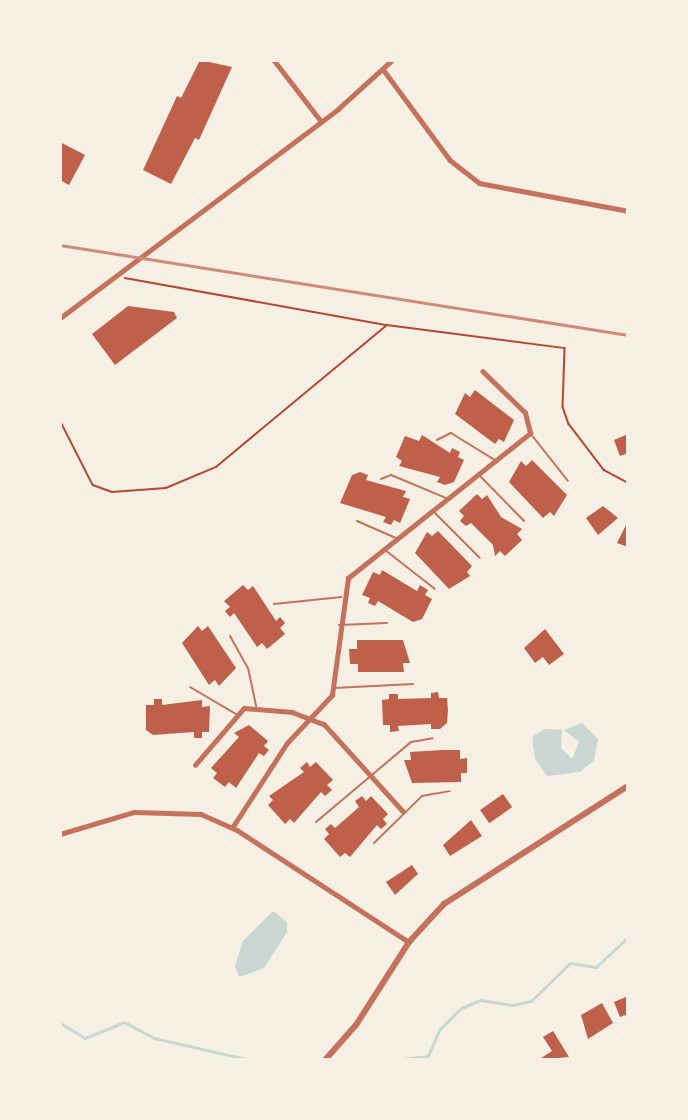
<!DOCTYPE html>
<html>
<head>
<meta charset="utf-8">
<style>
	body { margin:0 }
	#map { position:relative; width:688px; height:1120px; overflow:hidden; background:#f6efe4; font-family:Ubuntu,sans-serif }
	div>[style] { position:absolute }
	[style*='--x'] { left:calc(var(--x)*1px); top:calc(var(--y)*1px); width:calc(var(--w)*1px); rotate:calc(var(--a)*1deg) }
	.water>* { inset:0; background:#c9d6d2 }
	.stream>* { height:3px; margin:-1.5px; padding:0 1.5px; transform-origin:1.5px; border-radius:1.5px; background:#c9d6d2 }
	.building>* { inset:0; background:#bf614a; transform-origin:0 0 }
	.path>* { height:1.5px; margin:-0.75px; padding:0 0.75px; transform-origin:0.75px; border-radius:0.75px; background:#b5482f }
	.service>* { height:2px; margin:-1px; padding:0 1px; transform-origin:1px; border-radius:1px; background:#c5725c }
	.minor>* { height:4.5px; margin:-2.25px; padding:0 2.25px; transform-origin:2.25px; border-radius:2.25px; background:#c5725c }
	.tertiary>* { height:6px; margin:-3px; padding:0 3px; transform-origin:3px; border-radius:3px; background:#c5725c }
	.rail>* { height:3px; margin:-1.5px; padding:0 1.5px; transform-origin:1.5px; border-radius:1.5px; background:#cf8b77 }
	span { translate:-50% -50%; white-space:nowrap; text-align:center; line-height:1.15; -webkit-text-stroke:4.5px #f6efe4; paint-order:stroke }
	.frame { position:absolute; inset:0; border:62px solid #f6efe4; pointer-events:none }
</style>
</head>
<body>
<div id="map">
	<div class="water">
		<i style="clip-path:polygon(582px 723px,598px 739px,594px 760px,580px 772px,547px 776px,535px 759px,532px 737px,545px 729px,562px 730px,561px 748px,572px 759px,579px 742px,564px 730px)"></i>
		<i style="clip-path:polygon(273px 911px,287px 922px,287px 932px,264px 968px,239px 977px,235px 966px,243px 941px)"></i>
	</div>
	<div class="stream">
		<i style="--x:60;--y:1023;--w:29;--a:31"></i>
		<i style="--x:85;--y:1038;--w:42;--a:-22.3"></i>
		<i style="--x:124;--y:1022;--w:34;--a:28"></i>
		<i style="--x:154;--y:1038;--w:98;--a:12.9"></i>
		<i style="--x:392;--y:1060;--w:36;--a:-6"></i>
		<i style="--x:428;--y:1056;--w:28;--a:-67"></i>
		<i style="--x:439;--y:1030;--w:31;--a:-45"></i>
		<i style="--x:461;--y:1008;--w:22;--a:-22"></i>
		<i style="--x:481;--y:1000;--w:32;--a:9"></i>
		<i style="--x:513;--y:1005;--w:18;--a:-13"></i>
		<i style="--x:531;--y:1001;--w:54;--a:-44.3"></i>
		<i style="--x:570;--y:963;--w:26;--a:9"></i>
		<i style="--x:596;--y:967;--w:44;--a:-43.2"></i>
	</div>
	<div class="building">
		<i style="clip-path:polygon(200px 60px,232px 67px,199px 140px,195px 138px,171px 184px,143px 170px,177px 96px,181px 98px)"></i>
		<i style="clip-path:polygon(60px 142px,85px 155px,69px 185px,60px 180px)"></i>
		<i style="clip-path:polygon(128px 306px,174px 312px,177px 318px,115px 365px,92px 334px)"></i>
		<i style="clip-path:polygon(475px 390px,514px 420px,504px 442px,499px 439px,495px 444px,455px 414px,465px 393px,470px 397px)"></i>
		<i style="clip-path:polygon(628px 434px,628px 453px,620px 456px,614px 440px)"></i>
		<i style="clip-path:polygon(422px 435px,450px 453px,452px 448px,460px 452px,458px 457px,464px 460px,454px 482px,445px 485px,437px 482px,440px 477px,399px 466px,402px 461px,396px 457px,405px 436px,419px 441px)"></i>
		<i style="clip-path:polygon(532px 460px,567px 495px,554px 516px,550px 512px,543px 518px,509px 482px,521px 461px,526px 466px)"></i>
		<i style="clip-path:polygon(360px 472px,368px 475px,366px 480px,406px 491px,403px 497px,410px 499px,400px 523px,394px 520px,391px 525px,383px 522px,386px 517px,340px 503px,352px 475px)"></i>
		<i style="clip-path:polygon(477px 494px,482px 499px,487px 495px,501px 517px,522px 529px,517px 534px,522px 540px,505px 556px,500px 551px,495px 556px,493px 545px,471px 523px,466px 526px,460px 521px,464px 516px,459px 511px)"></i>
		<i style="clip-path:polygon(603px 506px,618px 518px,598px 535px,586px 518px)"></i>
		<i style="clip-path:polygon(626px 525px,628px 526px,628px 547px,617px 543px)"></i>
		<i style="clip-path:polygon(438px 531px,472px 566px,467px 572px,470px 576px,449px 589px,415px 553px,427px 532px,432px 536px)"></i>
		<i style="clip-path:polygon(382px 570px,417px 591px,420px 585px,428px 590px,425px 595px,432px 599px,422px 619px,413px 622px,378px 601px,375px 606px,368px 603px,370px 598px,362px 595px,373px 572px,380px 575px)"></i>
		<i style="clip-path:polygon(243px 585px,248px 590px,253px 586px,276px 621px,280px 617px,285px 623px,280px 628px,285px 634px,267px 649px,262px 643px,257px 647px,234px 613px,230px 617px,225px 611px,230px 607px,224px 601px)"></i>
		<i style="clip-path:polygon(198px 626px,202px 631px,208px 626px,236px 668px,219px 686px,215px 680px,209px 685px,182px 643px)"></i>
		<i style="clip-path:polygon(545px 629px,564px 654px,549px 665px,543px 657px,535px 663px,524px 648px)"></i>
		<i style="clip-path:polygon(357px 640px,403px 640px,410px 663px,403px 663px,404px 672px,358px 672px,358px 664px,350px 664px,349px 649px,357px 649px)"></i>
		<i style="clip-path:polygon(438px 692px,439px 698px,447px 698px,448px 710px,447px 723px,440px 729px,431px 729px,431px 724px,398px 726px,399px 731px,390px 732px,390px 725px,383px 725px,382px 700px,389px 699px,389px 694px,398px 694px,398px 699px,431px 698px,431px 693px)"></i>
		<i style="clip-path:polygon(154px 699px,162px 699px,162px 705px,202px 700px,202px 707px,210px 706px,209px 732px,202px 732px,202px 738px,194px 738px,194px 732px,153px 735px,146px 730px,146px 705px,154px 705px)"></i>
		<i style="clip-path:polygon(249px 725px,268px 741px,264px 746px,269px 750px,264px 756px,259px 753px,236px 788px,229px 782px,225px 787px,213px 778px,217px 773px,211px 768px,239px 737px,234px 733px)"></i>
		<i style="clip-path:polygon(443px 750px,460px 750px,460px 759px,467px 758px,467px 773px,461px 773px,461px 782px,412px 783px,404px 760px,411px 760px,410px 752px)"></i>
		<i style="clip-path:polygon(307px 762px,310px 767px,316px 762px,333px 780px,327px 785px,332px 790px,325px 796px,321px 792px,294px 823px,290px 819px,285px 824px,268px 805px,273px 800px,269px 796px,304px 772px,300px 768px)"></i>
		<i style="left:503px;top:794px;width:16px;height:28px;rotate:55deg"></i>
		<i style="clip-path:polygon(362px 796px,366px 801px,371px 796px,388px 814px,383px 819px,387px 824px,381px 829px,377px 825px,350px 857px,345px 853px,340px 857px,324px 839px,329px 834px,325px 829px,331px 824px,335px 828px,359px 807px,355px 801px)"></i>
		<i style="clip-path:polygon(471px 820px,482px 836px,450px 856px,443px 845px)"></i>
		<i style="clip-path:polygon(412px 865px,418px 874px,395px 895px,386px 882px)"></i>
		<i style="clip-path:polygon(628px 996px,628px 1021px,625px 1015px,620px 1017px,614px 1002px)"></i>
		<i style="clip-path:polygon(602px 1003px,613px 1023px,588px 1039px,581px 1015px)"></i>
		<i style="clip-path:polygon(553px 1031px,569px 1057px,538px 1060px,552px 1051px,543px 1037px)"></i>
	</div>
	<div class="path">
		<i style="--x:125;--y:278;--w:266;--a:10.2"></i>
		<i style="--x:387;--y:325;--w:179;--a:7.4"></i>
		<i style="--x:565;--y:348;--w:59;--a:91.9"></i>
		<i style="--x:563;--y:407;--w:18;--a:71"></i>
		<i style="--x:569;--y:424;--w:58;--a:52.7"></i>
		<i style="--x:604;--y:470;--w:27;--a:28"></i>
		<i style="--x:60;--y:420;--w:73;--a:63.1"></i>
		<i style="--x:93;--y:485;--w:20;--a:20"></i>
		<i style="--x:112;--y:492;--w:54;--a:-4.2"></i>
		<i style="--x:166;--y:488;--w:54;--a:-22.8"></i>
		<i style="--x:216;--y:467;--w:221;--a:-39.7"></i>
	</div>
	<div class="service">
		<i style="--x:530;--y:433;--w:61;--a:51.6"></i>
		<i style="--x:437;--y:440;--w:16;--a:-27"></i>
		<i style="--x:451;--y:433;--w:55;--a:31.7"></i>
		<i style="--x:480;--y:476;--w:63;--a:45.6"></i>
		<i style="--x:381;--y:479;--w:11;--a:-22"></i>
		<i style="--x:391;--y:475;--w:60;--a:22.7"></i>
		<i style="--x:433;--y:511;--w:66;--a:45"></i>
		<i style="--x:357;--y:521;--w:43;--a:23.6"></i>
		<i style="--x:385;--y:550;--w:63;--a:38"></i>
		<i style="--x:274;--y:604;--w:68;--a:-5.9"></i>
		<i style="--x:339;--y:625;--w:48;--a:-2.4"></i>
		<i style="--x:230;--y:636;--w:37;--a:61"></i>
		<i style="--x:248;--y:668;--w:39;--a:78"></i>
		<i style="--x:190;--y:687;--w:53;--a:30.4"></i>
		<i style="--x:334;--y:688;--w:79;--a:-2.9"></i>
		<i style="--x:316;--y:822;--w:124;--a:-40.1"></i>
		<i style="--x:411;--y:742;--w:22;--a:-10"></i>
		<i style="--x:374;--y:843;--w:67;--a:-44.4"></i>
		<i style="--x:422;--y:796;--w:28;--a:-10"></i>
	</div>
	<div class="minor">
		<i style="--x:274;--y:60;--w:77;--a:52.4"></i>
		<i style="--x:383;--y:69;--w:113;--a:53.6"></i>
		<i style="--x:450;--y:160;--w:37;--a:38"></i>
		<i style="--x:479;--y:183;--w:152;--a:10.6"></i>
		<i style="--x:60;--y:318;--w:348;--a:-36.9"></i>
		<i style="--x:338;--y:109;--w:73;--a:-42.2"></i>
		<i style="--x:195;--y:765;--w:75;--a:-49.3"></i>
		<i style="--x:244;--y:708;--w:48;--a:4.8"></i>
		<i style="--x:292;--y:712;--w:34;--a:21"></i>
		<i style="--x:324;--y:724;--w:118;--a:47.8"></i>
		<i style="--x:232;--y:828;--w:101;--a:-57.1"></i>
		<i style="--x:287;--y:743;--w:66;--a:-46.8"></i>
		<i style="--x:332;--y:695;--w:118;--a:-82.2"></i>
		<i style="--x:348;--y:578;--w:233;--a:-38.5"></i>
		<i style="--x:530;--y:433;--w:21;--a:-104"></i>
		<i style="--x:525;--y:413;--w:59;--a:-135.7"></i>
		<i style="--x:60;--y:834;--w:77;--a:-16.6"></i>
		<i style="--x:134;--y:812;--w:67;--a:1.7"></i>
		<i style="--x:201;--y:814;--w:39;--a:24"></i>
		<i style="--x:237;--y:830;--w:205;--a:33.1"></i>
		<i style="--x:627;--y:1060;--w:1;--a:0"></i>
	</div>
	<div class="tertiary">
		<i style="--x:325;--y:1060;--w:47;--a:-48.5"></i>
		<i style="--x:356;--y:1025;--w:98;--a:-57.4"></i>
		<i style="--x:409;--y:942;--w:52;--a:-47.4"></i>
		<i style="--x:444;--y:904;--w:219;--a:-32.7"></i>
	</div>
	<div class="rail">
		<i style="--x:60;--y:245;--w:575;--a:9"></i>
	</div>
	<div class="frame"></div>
</div>
</body>
</html>
